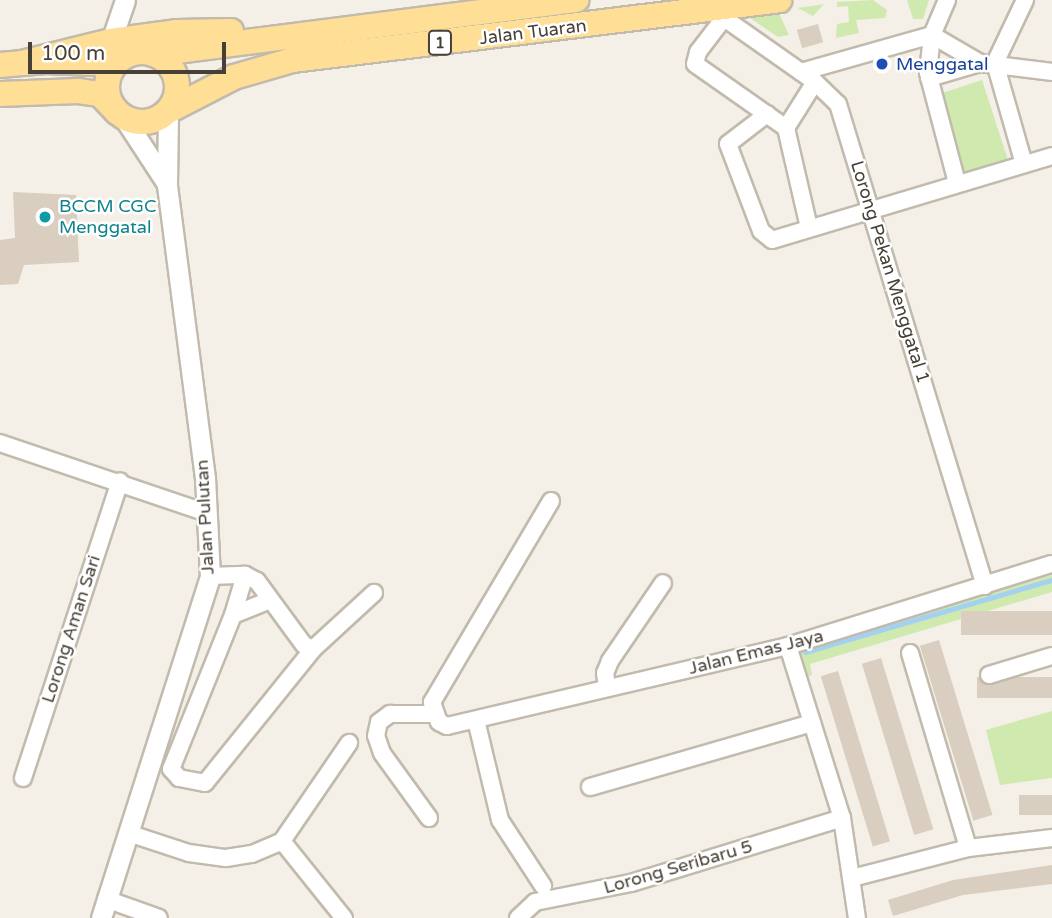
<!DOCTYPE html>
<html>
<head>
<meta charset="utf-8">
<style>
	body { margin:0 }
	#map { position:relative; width:1052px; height:918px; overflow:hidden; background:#f4f0e7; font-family:"Varela Round",sans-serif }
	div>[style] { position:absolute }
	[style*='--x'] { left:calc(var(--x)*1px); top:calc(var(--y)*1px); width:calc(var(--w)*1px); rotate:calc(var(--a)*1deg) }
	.green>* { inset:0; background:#d0e9af; transform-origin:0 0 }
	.stream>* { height:4.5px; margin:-2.25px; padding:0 2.25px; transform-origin:2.25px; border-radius:2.25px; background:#a3d2f1 }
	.building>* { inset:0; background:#d9cebf; transform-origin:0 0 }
	.roads { filter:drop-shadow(2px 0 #c2baad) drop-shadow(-2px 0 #c2baad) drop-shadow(0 2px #c2baad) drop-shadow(0 -2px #c2baad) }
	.minor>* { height:16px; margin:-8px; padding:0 8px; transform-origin:8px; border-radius:8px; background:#fff }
	.tertiary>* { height:19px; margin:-9.5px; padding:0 9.5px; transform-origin:9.5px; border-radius:9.5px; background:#fff }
	.primary>* { height:24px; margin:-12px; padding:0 12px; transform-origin:12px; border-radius:12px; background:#ffdf95 }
	.primary>.ring { margin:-12px; padding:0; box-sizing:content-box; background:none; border:24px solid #ffdf95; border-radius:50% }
	.dots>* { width:19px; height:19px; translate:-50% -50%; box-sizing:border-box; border:4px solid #fff; border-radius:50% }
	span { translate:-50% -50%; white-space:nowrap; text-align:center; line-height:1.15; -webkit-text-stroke:5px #fff; paint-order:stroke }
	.shield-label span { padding:2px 5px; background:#fff; border:2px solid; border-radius:5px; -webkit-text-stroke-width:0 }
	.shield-label { font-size:16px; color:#474036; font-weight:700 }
	.street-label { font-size:18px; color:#474036 }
	.transit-label { font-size:18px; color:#164399 }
	.left { translate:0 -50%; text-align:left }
	.culture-label { font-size:18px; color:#0d838f }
	.scale { position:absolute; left:28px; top:42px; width:198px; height:32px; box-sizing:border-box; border:4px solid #474036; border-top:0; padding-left:9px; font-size:21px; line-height:24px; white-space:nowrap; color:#474036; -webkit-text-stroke:5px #fff; paint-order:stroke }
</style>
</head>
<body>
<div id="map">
	<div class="green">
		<i style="clip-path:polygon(873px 0,887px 10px,885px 18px,856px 20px,859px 33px,836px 38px,837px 24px,849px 22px,848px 6px,837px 7px,837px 2px)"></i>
		<i style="clip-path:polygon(907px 0,929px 0,923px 19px,913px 19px)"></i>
		<i style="clip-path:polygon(824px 4px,813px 16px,798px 8px)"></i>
		<i style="clip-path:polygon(778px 11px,789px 35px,778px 37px,750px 18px)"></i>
		<i style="left:982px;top:80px;width:90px;height:45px;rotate:72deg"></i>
		<i style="clip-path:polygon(1052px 575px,1052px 592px,810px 664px,812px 675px,805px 677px,798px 659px,803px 647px)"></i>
		<i style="clip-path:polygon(1052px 711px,1052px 778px,1000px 785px,986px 730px)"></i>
	</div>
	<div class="stream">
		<i style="--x:805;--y:652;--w:257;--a:-16.3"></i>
	</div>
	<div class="building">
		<i style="left:818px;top:24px;width:19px;height:22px;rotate:74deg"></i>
		<i style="clip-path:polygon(13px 192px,76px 195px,79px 262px,24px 265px,18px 284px,0 285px,0 240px,15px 238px)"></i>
		<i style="left:1052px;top:611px;width:24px;height:91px;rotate:90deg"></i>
		<i style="left:939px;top:640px;width:183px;height:20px;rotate:73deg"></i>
		<i style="left:881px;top:658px;width:179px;height:20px;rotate:73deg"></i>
		<i style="left:838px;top:671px;width:178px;height:18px;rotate:73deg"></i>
		<i style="left:1052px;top:677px;width:21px;height:75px;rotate:90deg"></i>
		<i style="left:1052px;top:795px;width:20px;height:33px;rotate:90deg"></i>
		<i style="clip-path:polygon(1052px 865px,1052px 884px,963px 895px,893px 916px,888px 900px,953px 880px)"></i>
	</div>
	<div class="roads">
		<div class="minor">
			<i style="--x:947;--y:0;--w:38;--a:113"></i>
			<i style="--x:932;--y:35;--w:38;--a:96"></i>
			<i style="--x:928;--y:73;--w:114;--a:75.2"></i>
			<i style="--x:719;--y:9;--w:10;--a:61"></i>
			<i style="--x:724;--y:18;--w:111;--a:35.1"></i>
			<i style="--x:815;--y:82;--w:32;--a:44"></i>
			<i style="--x:838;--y:104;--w:504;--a:73.04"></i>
			<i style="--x:724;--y:18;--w:43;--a:127.4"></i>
			<i style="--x:698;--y:52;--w:12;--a:104"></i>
			<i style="--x:695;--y:64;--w:111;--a:35.1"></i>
			<i style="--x:786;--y:128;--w:103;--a:77"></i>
			<i style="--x:801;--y:72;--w:136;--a:-15.8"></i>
			<i style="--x:932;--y:35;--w:56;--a:30.3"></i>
			<i style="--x:929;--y:78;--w:53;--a:-16.4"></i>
			<i style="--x:980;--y:63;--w:73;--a:7.1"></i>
			<i style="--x:767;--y:114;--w:49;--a:142.4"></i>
			<i style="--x:728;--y:144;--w:93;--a:69.2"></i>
			<i style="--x:761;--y:231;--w:14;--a:39"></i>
			<i style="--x:772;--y:240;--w:292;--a:-16.7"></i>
			<i style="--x:786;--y:128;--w:54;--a:-57.8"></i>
			<i style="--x:1024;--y:164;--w:105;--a:-106"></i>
			<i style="--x:995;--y:63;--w:70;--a:-64.5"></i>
			<i style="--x:0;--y:443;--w:219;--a:18.7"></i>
			<i style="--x:551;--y:501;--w:234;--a:120.6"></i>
			<i style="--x:432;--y:702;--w:21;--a:71"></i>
			<i style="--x:439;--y:722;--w:9;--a:27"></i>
			<i style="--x:447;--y:726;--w:350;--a:-13.2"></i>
			<i style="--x:788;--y:646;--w:276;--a:-17.3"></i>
			<i style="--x:210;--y:576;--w:35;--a:-2"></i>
			<i style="--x:245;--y:575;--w:13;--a:27"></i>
			<i style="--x:257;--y:581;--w:79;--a:53.7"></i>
			<i style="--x:304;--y:645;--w:10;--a:24"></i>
			<i style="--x:313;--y:649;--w:83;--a:-42.6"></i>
			<i style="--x:270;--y:600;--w:40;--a:158"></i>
			<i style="--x:233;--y:615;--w:166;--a:111.9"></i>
			<i style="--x:171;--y:769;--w:12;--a:48"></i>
			<i style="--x:179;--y:778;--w:26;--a:11"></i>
			<i style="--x:205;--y:783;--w:172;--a:-51.1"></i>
			<i style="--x:233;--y:615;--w:42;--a:-73.3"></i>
			<i style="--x:788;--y:646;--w:180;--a:72.6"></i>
			<i style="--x:842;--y:818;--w:101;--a:81.5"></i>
			<i style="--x:910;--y:653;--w:203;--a:73.4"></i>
			<i style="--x:989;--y:675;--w:66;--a:-16.8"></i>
			<i style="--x:607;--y:687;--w:14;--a:-98"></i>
			<i style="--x:605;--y:673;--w:13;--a:-67"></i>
			<i style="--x:610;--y:661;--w:94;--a:-55.8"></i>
			<i style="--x:476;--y:720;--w:103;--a:76.5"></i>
			<i style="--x:500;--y:820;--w:79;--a:56.9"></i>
			<i style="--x:23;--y:778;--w:312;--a:-71.9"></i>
			<i style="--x:590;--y:787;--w:231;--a:-16.1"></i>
			<i style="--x:429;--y:818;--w:80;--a:-125.9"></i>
			<i style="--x:382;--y:753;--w:18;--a:-109"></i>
			<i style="--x:376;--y:736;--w:14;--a:-78"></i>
			<i style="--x:379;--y:722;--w:14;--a:-36"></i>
			<i style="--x:390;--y:714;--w:45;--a:0"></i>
			<i style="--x:128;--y:833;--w:64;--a:18.2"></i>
			<i style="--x:189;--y:853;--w:37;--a:8"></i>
			<i style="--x:226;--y:858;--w:26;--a:-9"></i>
			<i style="--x:252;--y:854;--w:33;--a:-23"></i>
			<i style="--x:282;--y:841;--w:119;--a:-55.6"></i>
			<i style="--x:282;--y:841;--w:99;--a:51.2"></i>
			<i style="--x:852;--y:878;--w:120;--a:-14.5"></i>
			<i style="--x:968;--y:848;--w:85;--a:-6.8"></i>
			<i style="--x:106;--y:899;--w:56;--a:19.7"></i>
			<i style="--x:518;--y:918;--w:23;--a:-43"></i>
			<i style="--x:535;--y:902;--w:98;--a:-11.2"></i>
			<i style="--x:631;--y:883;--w:221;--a:-17.1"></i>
		</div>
		<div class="tertiary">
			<i style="--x:111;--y:41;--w:43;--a:-71.1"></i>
			<i style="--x:124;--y:118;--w:79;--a:56.9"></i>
			<i style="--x:101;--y:918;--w:359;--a:-72.3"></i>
			<i style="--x:210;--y:576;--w:98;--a:-92.9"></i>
			<i style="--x:205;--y:478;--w:295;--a:-97.4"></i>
			<i style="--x:167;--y:185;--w:73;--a:-89.2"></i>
		</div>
		<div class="primary">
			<i class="ring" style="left:107px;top:52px;width:46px;height:46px"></i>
			<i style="--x:153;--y:54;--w:427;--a:-7.3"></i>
			<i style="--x:22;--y:63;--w:92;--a:-13.9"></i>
			<i style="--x:111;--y:41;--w:67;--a:-7.8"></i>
			<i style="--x:177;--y:32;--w:54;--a:-1.1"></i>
			<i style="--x:0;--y:65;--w:46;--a:-5"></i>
			<i style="--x:46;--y:61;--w:69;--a:2.5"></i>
			<i style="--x:0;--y:94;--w:78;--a:-2.2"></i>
			<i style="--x:78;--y:91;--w:22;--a:8"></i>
			<i style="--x:100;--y:94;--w:25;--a:47"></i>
			<i style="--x:170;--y:110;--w:72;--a:-27.3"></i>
			<i style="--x:234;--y:77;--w:61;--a:-16.1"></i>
			<i style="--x:293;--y:60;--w:490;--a:-7"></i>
		</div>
	</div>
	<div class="dots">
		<i style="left:882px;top:64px;background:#1a4fb4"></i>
		<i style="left:45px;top:217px;background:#0f9aa8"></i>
	</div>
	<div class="shield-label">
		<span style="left:440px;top:43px">1</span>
	</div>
	<div class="street-label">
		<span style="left:533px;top:32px;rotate:-7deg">Jalan Tuaran</span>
		<span style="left:890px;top:272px;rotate:73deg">Lorong Pekan Menggatal 1</span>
		<span style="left:205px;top:517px;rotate:-93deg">Jalan Pulutan</span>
		<span style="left:71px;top:629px;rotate:-72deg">Lorong Aman Sari</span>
		<span style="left:756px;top:652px;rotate:-14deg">Jalan Emas Jaya</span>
		<span style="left:678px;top:867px;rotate:-16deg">Lorong Seribaru 5</span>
	</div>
	<div class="transit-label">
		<span class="left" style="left:896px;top:64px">Menggatal</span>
	</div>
	<div class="culture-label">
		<span class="left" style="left:59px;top:217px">BCCM CGC<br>Menggatal</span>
	</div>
	<div class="scale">100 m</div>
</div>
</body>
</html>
